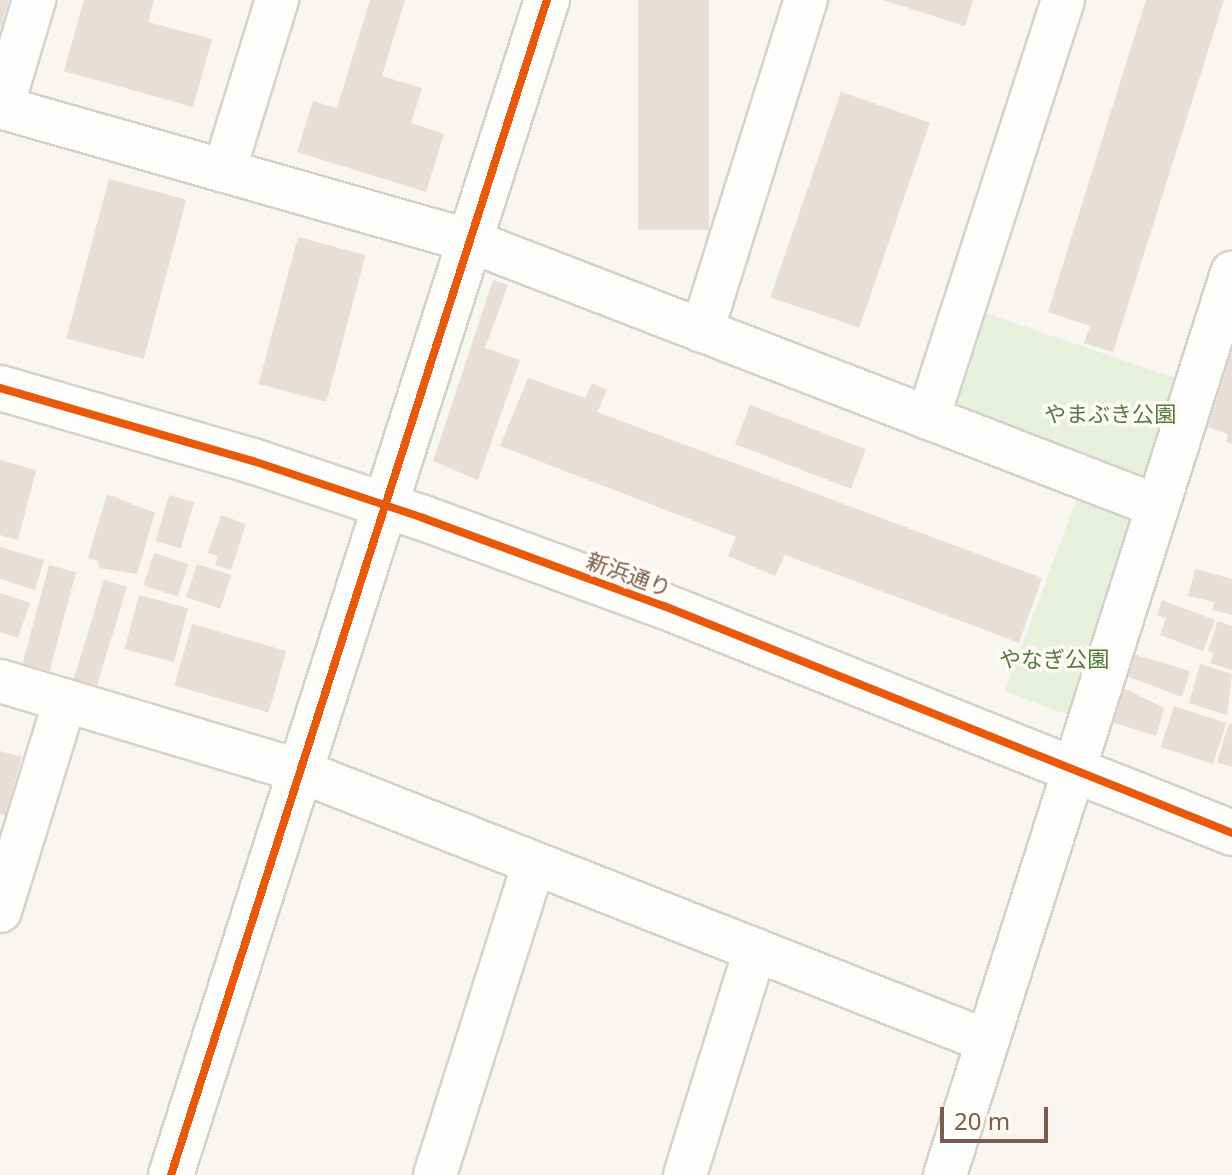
<!DOCTYPE html>
<html>
<head>
<meta charset="utf-8">
<style>
	body { margin:0 }
	#map { position:relative; width:1232px; height:1175px; overflow:hidden; background:#f9f5f0; font-family:"Noto Sans","Noto Sans JP",sans-serif }
	div>[style] { position:absolute }
	[style*='--x'] { left:calc(var(--x)*1px); top:calc(var(--y)*1px); width:calc(var(--w)*1px); rotate:calc(var(--a)*1deg) }
	.green>* { inset:0; background:#e7f0db }
	.building>* { inset:0; background:#e6ded7; transform-origin:0 0 }
	.roads { filter:drop-shadow(2px 0 #d7d1cb) drop-shadow(-2px 0 #d7d1cb) drop-shadow(0 2px #d7d1cb) drop-shadow(0 -2px #d7d1cb) }
	.street>* { height:42px; margin:-21px; padding:0 21px; transform-origin:21px; border-radius:21px; background:#fefefd }
	.secondary>* { height:44px; margin:-22px; padding:0 22px; transform-origin:22px; border-radius:22px; background:#fefefd }
	.cycleway>* { height:8px; margin:-4px; padding:0 4px; transform-origin:4px; border-radius:4px; background:#e8590c }
	span { translate:-50% -50%; white-space:nowrap; text-align:center; line-height:1.15; -webkit-text-stroke:7px #fffaf3; paint-order:stroke }
	.park-label { font-size:22px; color:#537a41 }
	.street-label { font-size:22px; color:#7a5c4d }
	.scale { position:absolute; left:940px; top:1107px; width:108px; height:36px; box-sizing:border-box; border:4px solid #7a5c4d; border-top:0; padding-left:10px; font-size:24px; line-height:28px; white-space:nowrap; color:#7a5c4d; -webkit-text-stroke:6px #fffaf3; paint-order:stroke }
</style>
</head>
<body>
<div id="map">
	<div class="green">
		<i style="clip-path:polygon(985px 313px,1181px 380px,1150px 472px,1134px 481px,963px 414px,956px 399px)"></i>
		<i style="clip-path:polygon(1079px 493px,1131px 512px,1136px 530px,1071px 716px,1005px 691px)"></i>
	</div>
	<div class="building">
		<i style="clip-path:polygon(0 0,9px 0,1px 26px,0 26px)"></i>
		<i style="clip-path:polygon(84px 0,154px 0,148px 22px,212px 39px,193px 107px,64px 71px)"></i>
		<i style="clip-path:polygon(370px 0,405px 0,382px 76px,422px 88px,411px 123px,444px 134px,426px 192px,297px 152px,313px 101px,337px 108px)"></i>
		<i style="left:638px;top:0;width:71px;height:230px"></i>
		<i style="clip-path:polygon(883px 0,973px 0,965px 26px)"></i>
		<i style="clip-path:polygon(1146px 0,1224px 0,1113px 352px,1084px 343px,1090px 326px,1048px 312px)"></i>
		<i style="left:841px;top:92px;width:94px;height:217px;rotate:19deg"></i>
		<i style="left:109px;top:179px;width:80px;height:165px;rotate:15deg"></i>
		<i style="left:298px;top:237px;width:70px;height:152px;rotate:15deg"></i>
		<i style="clip-path:polygon(493px 280px,508px 285px,485px 348px,520px 360px,478px 480px,433px 461px)"></i>
		<i style="clip-path:polygon(1231px 353px,1232px 354px,1232px 444px,1226px 442px,1228px 434px,1208px 427px)"></i>
		<i style="clip-path:polygon(528px 378px,585px 398px,592px 383px,607px 390px,597px 412px,1042px 578px,1019px 643px,785px 555px,775px 576px,728px 556px,736px 537px,500px 446px)"></i>
		<i style="left:750px;top:405px;width:124px;height:42px;rotate:21deg"></i>
		<i style="clip-path:polygon(0 460px,36px 470px,18px 540px,0 535px)"></i>
		<i style="clip-path:polygon(107px 494px,155px 513px,137px 574px,99px 568px,98px 561px,88px 558px)"></i>
		<i style="left:169px;top:495px;width:26px;height:48px;rotate:16deg"></i>
		<i style="clip-path:polygon(221px 515px,246px 524px,231px 570px,215px 565px,218px 556px,208px 553px)"></i>
		<i style="clip-path:polygon(0 547px,44px 560px,35px 590px,0 579px)"></i>
		<i style="left:154px;top:553px;width:36px;height:34px;rotate:18deg"></i>
		<i style="left:197px;top:564px;width:36px;height:35px;rotate:18deg"></i>
		<i style="left:49px;top:565px;width:28px;height:102px;rotate:15deg"></i>
		<i style="clip-path:polygon(1195px 569px,1232px 579px,1232px 615px,1212px 610px,1214px 602px,1188px 596px)"></i>
		<i style="left:104px;top:580px;width:24px;height:104px;rotate:17deg"></i>
		<i style="clip-path:polygon(0 593px,30px 603px,18px 638px,0 632px)"></i>
		<i style="left:139px;top:595px;width:51px;height:56px;rotate:15deg"></i>
		<i style="clip-path:polygon(1162px 600px,1215px 620px,1203px 651px,1160px 635px,1166px 618px,1157px 615px)"></i>
		<i style="clip-path:polygon(1218px 621px,1232px 626px,1232px 670px,1210px 663px,1214px 653px,1208px 651px)"></i>
		<i style="left:192px;top:624px;width:98px;height:64px;rotate:16deg"></i>
		<i style="clip-path:polygon(1133px 654px,1190px 671px,1182px 697px,1126px 676px)"></i>
		<i style="clip-path:polygon(1200px 664px,1232px 674px,1227px 715px,1189px 703px)"></i>
		<i style="clip-path:polygon(1123px 688px,1164px 708px,1156px 736px,1112px 722px)"></i>
		<i style="left:1174px;top:706px;width:55px;height:43px;rotate:18deg"></i>
		<i style="clip-path:polygon(1229px 723px,1232px 724px,1232px 767px,1217px 762px)"></i>
		<i style="clip-path:polygon(0 751px,22px 757px,5px 815px,0 814px)"></i>
	</div>
	<div class="roads">
		<div class="street">
			<i style="--x:0;--y:107;--w:489;--a:15.9"></i>
			<i style="--x:470;--y:241;--w:736;--a:21.09"></i>
			<i style="--x:2;--y:107;--w:112;--a:-73.3"></i>
			<i style="--x:224;--y:171;--w:179;--a:-72.8"></i>
			<i style="--x:702;--y:331;--w:347;--a:-72.6"></i>
			<i style="--x:928;--y:418;--w:439;--a:-72.1"></i>
			<i style="--x:0;--y:681;--w:313;--a:16.7"></i>
			<i style="--x:300;--y:771;--w:738;--a:21.46"></i>
			<i style="--x:0;--y:911;--w:220;--a:-72.8"></i>
			<i style="--x:435;--y:1175;--w:327;--a:-72.4"></i>
			<i style="--x:685;--y:1175;--w:236;--a:-72.7"></i>
			<i style="--x:945;--y:1175;--w:947;--a:-72.35"></i>
		</div>
		<div class="secondary">
			<i style="--x:0;--y:388;--w:263;--a:16.1"></i>
			<i style="--x:253;--y:461;--w:179;--a:18.5"></i>
			<i style="--x:423;--y:518;--w:257;--a:20.1"></i>
			<i style="--x:664;--y:606;--w:612;--a:21.78"></i>
			<i style="--x:171;--y:1175;--w:1234;--a:-72.26"></i>
		</div>
	</div>
	<div class="cycleway">
		<i style="--x:0;--y:388;--w:263;--a:16.1"></i>
		<i style="--x:253;--y:461;--w:179;--a:18.5"></i>
		<i style="--x:423;--y:518;--w:257;--a:20.1"></i>
		<i style="--x:664;--y:606;--w:612;--a:21.78"></i>
		<i style="--x:171;--y:1175;--w:1234;--a:-72.26"></i>
	</div>
	<div class="park-label">
		<span style="left:1110px;top:414px">やまぶき公園</span>
		<span style="left:1054px;top:659px">やなぎ公園</span>
	</div>
	<div class="street-label">
		<span style="left:629px;top:574px;rotate:20deg">新浜通り</span>
	</div>
	<div class="scale">20 m</div>
</div>
</body>
</html>
